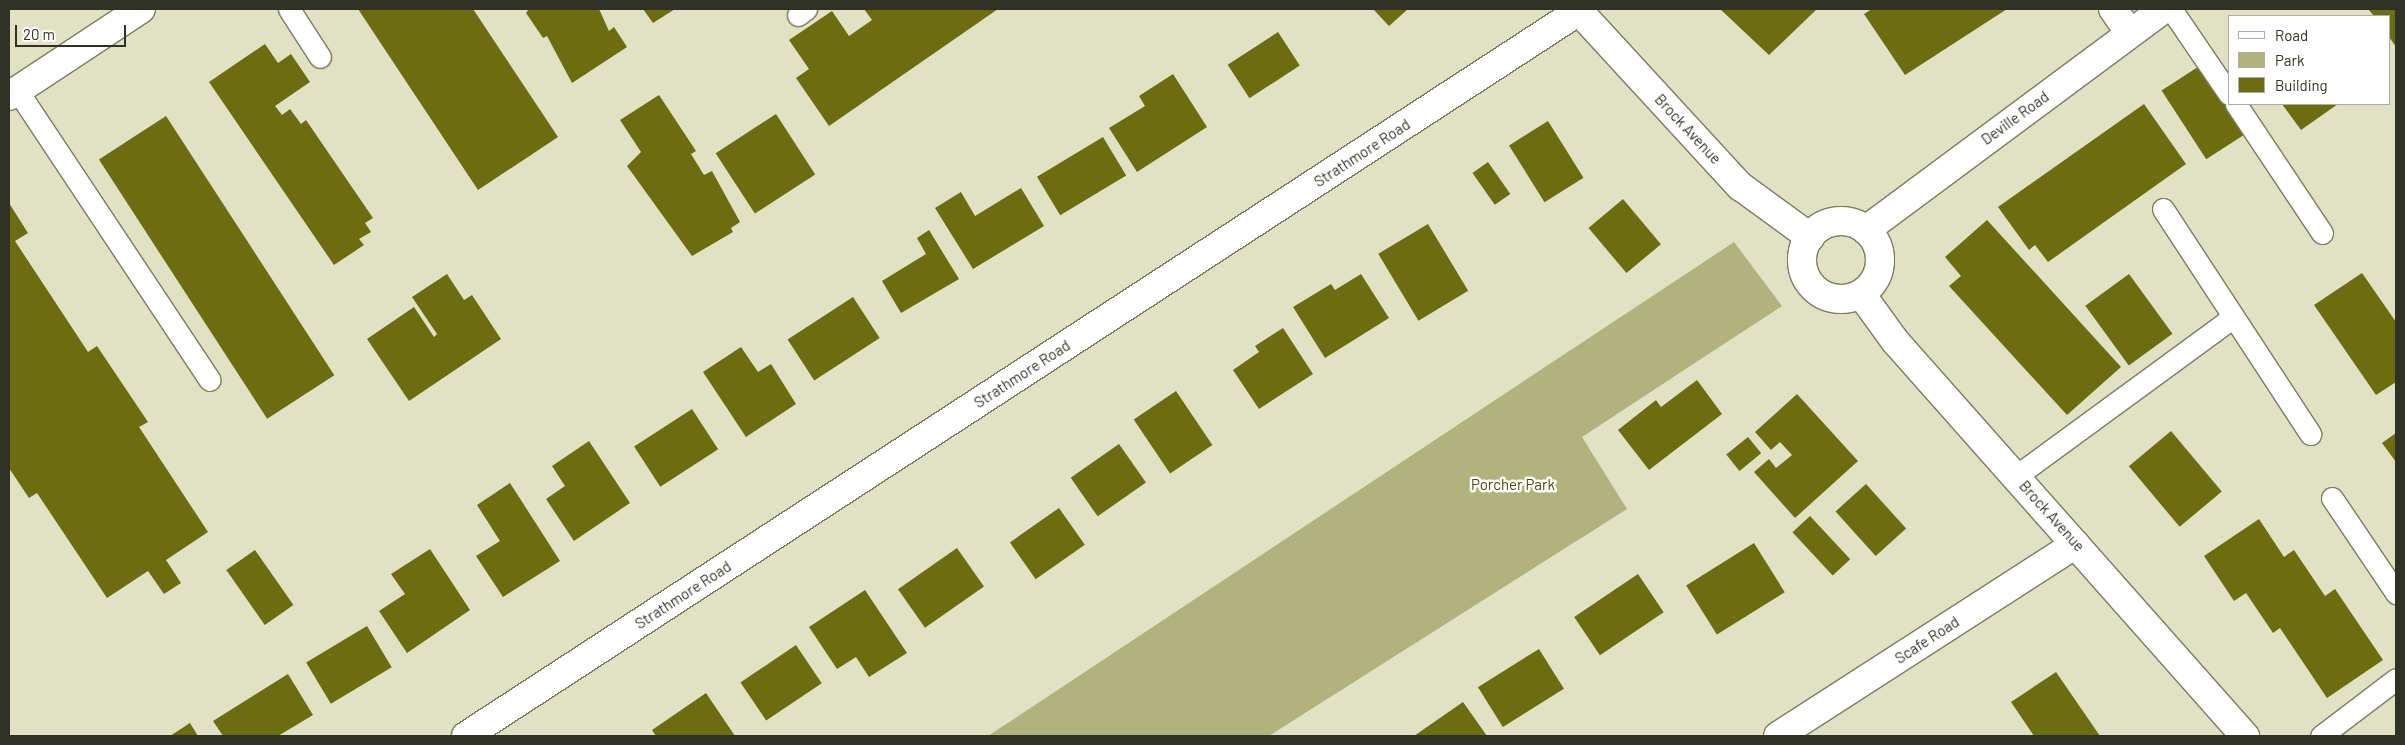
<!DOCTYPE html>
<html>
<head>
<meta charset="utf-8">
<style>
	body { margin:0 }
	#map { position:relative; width:2405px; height:745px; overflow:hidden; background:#e0e2c3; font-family:Barlow,sans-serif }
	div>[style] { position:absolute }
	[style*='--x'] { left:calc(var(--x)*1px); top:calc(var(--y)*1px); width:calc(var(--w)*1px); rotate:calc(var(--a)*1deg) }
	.green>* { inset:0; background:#b0b37b }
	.building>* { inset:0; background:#6b6d10; transform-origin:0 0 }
	.roads { filter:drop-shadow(1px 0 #7b7d60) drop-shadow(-1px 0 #7b7d60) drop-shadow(0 1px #7b7d60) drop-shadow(0 -1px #7b7d60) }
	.service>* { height:21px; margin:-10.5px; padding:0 10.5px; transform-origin:10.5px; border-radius:10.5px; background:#fff }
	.minor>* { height:28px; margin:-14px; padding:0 14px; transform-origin:14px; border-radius:14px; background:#fff }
	.minor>.ring { margin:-14px; padding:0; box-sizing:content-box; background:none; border:28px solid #fff; border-radius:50% }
	span { translate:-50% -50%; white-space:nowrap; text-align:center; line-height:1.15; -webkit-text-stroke:5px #fff; paint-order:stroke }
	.street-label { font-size:15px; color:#303125 }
	.park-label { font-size:15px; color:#4a4b09 }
	.frame { position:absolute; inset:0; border:10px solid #303125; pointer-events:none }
	.legend { position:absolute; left:2228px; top:15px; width:162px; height:90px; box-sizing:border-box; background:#fff; border:1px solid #acada8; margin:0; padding:6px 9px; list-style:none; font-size:15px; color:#303125 }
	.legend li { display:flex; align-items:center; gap:10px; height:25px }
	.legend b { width:25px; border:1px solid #acada8 }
	.scale { position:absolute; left:15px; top:25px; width:111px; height:22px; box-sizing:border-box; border:2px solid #303125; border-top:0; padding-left:6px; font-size:15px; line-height:18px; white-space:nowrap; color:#303125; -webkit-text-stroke:4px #fff; paint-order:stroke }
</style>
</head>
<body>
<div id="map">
	<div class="green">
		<i style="clip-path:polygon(1734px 242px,1782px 306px,1582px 437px,1627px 509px,1269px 736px,988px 736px)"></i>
	</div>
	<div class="building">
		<i style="clip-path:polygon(358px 9px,473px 9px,558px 137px,478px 190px)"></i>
		<i style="clip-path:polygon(529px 9px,599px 9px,609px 31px,614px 27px,627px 47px,572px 83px,547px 36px,543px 38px,526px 13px)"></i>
		<i style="clip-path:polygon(643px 9px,675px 9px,653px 23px)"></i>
		<i style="clip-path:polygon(864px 9px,998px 9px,829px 126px,796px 78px,809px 69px,789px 40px,832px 11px,849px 36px,872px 20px)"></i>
		<i style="clip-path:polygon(1373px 9px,1408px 9px,1389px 26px)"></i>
		<i style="clip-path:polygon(1720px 9px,1817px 9px,1769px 55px)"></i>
		<i style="clip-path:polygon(1872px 9px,2007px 9px,1905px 75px,1864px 14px)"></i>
		<i style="clip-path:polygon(2368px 9px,2396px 9px,2396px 47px,2389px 37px,2389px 16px,2374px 16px)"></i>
		<i style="left:1278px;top:32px;width:40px;height:60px;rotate:57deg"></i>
		<i style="clip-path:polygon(265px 44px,278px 63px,291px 54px,310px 82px,275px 106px,282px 115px,290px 109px,301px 124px,306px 120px,373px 218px,365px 223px,371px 232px,359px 239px,364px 245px,334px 265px,209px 82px)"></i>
		<i style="left:2201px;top:65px;width:82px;height:47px;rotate:57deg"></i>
		<i style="clip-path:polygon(1173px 74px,1207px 127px,1137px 172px,1109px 128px,1145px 106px,1139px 96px)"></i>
		<i style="clip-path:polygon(659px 95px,696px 151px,691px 154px,704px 175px,712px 171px,740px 222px,731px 228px,733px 232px,692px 256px,627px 166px,641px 152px,620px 120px)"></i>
		<i style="clip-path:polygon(2144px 104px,2186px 164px,2048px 262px,2035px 245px,2029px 250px,1998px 207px)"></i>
		<i style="clip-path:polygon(2282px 104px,2338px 104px,2301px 130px)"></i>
		<i style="left:776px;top:114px;width:72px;height:72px;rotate:57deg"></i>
		<i style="left:166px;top:116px;width:309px;height:80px;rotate:57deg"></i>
		<i style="left:1548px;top:121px;width:67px;height:46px;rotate:58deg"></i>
		<i style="left:1103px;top:137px;width:45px;height:77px;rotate:59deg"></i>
		<i style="left:1488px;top:162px;width:39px;height:19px;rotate:55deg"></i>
		<i style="clip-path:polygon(1021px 188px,1044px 226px,973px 269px,935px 208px,961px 192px,975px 216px)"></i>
		<i style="left:1623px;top:199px;width:59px;height:45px;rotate:50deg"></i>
		<i style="clip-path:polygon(9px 203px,28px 233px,15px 241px,88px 352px,97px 346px,148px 422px,139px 427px,208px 532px,166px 560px,181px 583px,164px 594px,148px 571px,107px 598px,37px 493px,29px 498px,9px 468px)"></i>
		<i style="clip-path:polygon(1987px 220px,2121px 367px,2067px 415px,1949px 286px,1961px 276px,1945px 257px)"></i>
		<i style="left:1428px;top:224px;width:78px;height:58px;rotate:59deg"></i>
		<i style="clip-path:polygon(929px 230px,959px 279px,901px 313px,882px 281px,926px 254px,917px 238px)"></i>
		<i style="clip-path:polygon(2362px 273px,2396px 322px,2396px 382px,2376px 395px,2314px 305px)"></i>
		<i style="clip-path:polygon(447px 274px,464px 300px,472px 295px,501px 339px,409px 401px,367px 339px,414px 307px,434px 337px,437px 334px,412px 297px)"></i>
		<i style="clip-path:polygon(1361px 274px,1389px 318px,1325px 358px,1293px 307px,1331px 284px,1335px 290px)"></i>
		<i style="left:2129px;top:274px;width:74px;height:54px;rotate:54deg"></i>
		<i style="left:853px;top:297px;width:49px;height:78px;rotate:57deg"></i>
		<i style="clip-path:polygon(1283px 328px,1313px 374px,1259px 409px,1233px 370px,1259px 352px,1255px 346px)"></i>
		<i style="clip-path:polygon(741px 347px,758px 372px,771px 364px,796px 404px,746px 437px,703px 372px)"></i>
		<i style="clip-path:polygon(1697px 380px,1722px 414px,1649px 470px,1618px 430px,1656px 400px,1661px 407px)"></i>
		<i style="left:1176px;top:391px;width:65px;height:51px;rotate:56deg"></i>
		<i style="clip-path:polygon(1797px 394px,1858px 461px,1795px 518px,1754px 472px,1769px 459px,1776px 468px,1792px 455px,1780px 442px,1771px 450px,1755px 432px)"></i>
		<i style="left:692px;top:409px;width:48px;height:69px;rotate:57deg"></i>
		<i style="left:2171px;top:431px;width:79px;height:55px;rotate:50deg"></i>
		<i style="clip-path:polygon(2396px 433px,2396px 462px,2382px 443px)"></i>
		<i style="left:1748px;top:437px;width:21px;height:28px;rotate:51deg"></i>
		<i style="clip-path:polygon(589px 441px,630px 503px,574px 541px,546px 499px,565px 486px,552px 466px)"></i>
		<i style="left:1119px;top:444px;width:47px;height:59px;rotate:55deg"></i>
		<i style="clip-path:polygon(510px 483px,560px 561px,503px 597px,476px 556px,500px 541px,477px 505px)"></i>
		<i style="left:1866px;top:484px;width:60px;height:41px;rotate:48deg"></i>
		<i style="left:1059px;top:508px;width:45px;height:60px;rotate:55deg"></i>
		<i style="left:1810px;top:516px;width:59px;height:24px;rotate:47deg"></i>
		<i style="clip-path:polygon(2259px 519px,2284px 557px,2294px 550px,2325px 596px,2335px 589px,2383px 660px,2327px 698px,2280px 628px,2273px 633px,2246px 593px,2234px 601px,2204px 556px)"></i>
		<i style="left:1754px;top:543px;width:58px;height:80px;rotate:58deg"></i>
		<i style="left:957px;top:548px;width:47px;height:72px;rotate:55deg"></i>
		<i style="clip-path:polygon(430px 549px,470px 610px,407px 653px,379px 611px,405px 594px,391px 574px)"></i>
		<i style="left:255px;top:550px;width:67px;height:35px;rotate:55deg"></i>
		<i style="left:1638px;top:574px;width:46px;height:77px;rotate:56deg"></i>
		<i style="clip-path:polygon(865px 590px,907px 653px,869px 677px,856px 657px,837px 669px,809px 627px)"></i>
		<i style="left:367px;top:626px;width:48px;height:71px;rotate:59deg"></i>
		<i style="left:796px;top:645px;width:46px;height:67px;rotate:56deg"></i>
		<i style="left:1539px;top:649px;width:47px;height:72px;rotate:58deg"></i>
		<i style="clip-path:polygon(2056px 672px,2100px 736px,2034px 736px,2011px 702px)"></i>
		<i style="clip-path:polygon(288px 674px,313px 715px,278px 736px,223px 736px,213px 721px)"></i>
		<i style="clip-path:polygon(706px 693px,735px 736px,656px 736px,652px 730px)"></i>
		<i style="clip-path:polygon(1463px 702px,1487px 736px,1414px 736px)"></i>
		<i style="clip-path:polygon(190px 723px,198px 736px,170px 736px)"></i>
	</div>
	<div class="roads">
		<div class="service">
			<i style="--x:289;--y:9;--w:57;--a:57.1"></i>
			<i style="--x:2171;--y:9;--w:103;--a:55.7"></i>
			<i style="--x:798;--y:15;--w:10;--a:-37"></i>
			<i style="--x:17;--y:90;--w:348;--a:56.4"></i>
			<i style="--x:2236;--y:104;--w:155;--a:56.3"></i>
			<i style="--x:2163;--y:209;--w:269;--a:56.8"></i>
			<i style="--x:2016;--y:476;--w:269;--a:-36.2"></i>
			<i style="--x:2332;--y:498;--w:115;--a:56"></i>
			<i style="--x:2321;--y:736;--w:94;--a:-37.2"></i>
		</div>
		<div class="minor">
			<i style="--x:1577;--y:9;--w:241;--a:47.4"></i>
			<i style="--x:1740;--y:186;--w:87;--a:36.1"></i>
			<i style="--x:2113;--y:9;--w:29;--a:55"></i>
			<i style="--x:9;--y:96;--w:158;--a:-33.4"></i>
			<i class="ring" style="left:1802px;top:221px;width:50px;height:50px"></i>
			<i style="--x:1866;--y:230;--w:371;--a:-36.6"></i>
			<i style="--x:1861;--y:294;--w:58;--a:54.1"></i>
			<i style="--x:1895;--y:341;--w:528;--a:48.46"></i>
			<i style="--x:466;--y:736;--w:1328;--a:-33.08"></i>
			<i style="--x:1778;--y:736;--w:354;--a:-32.8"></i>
		</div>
	</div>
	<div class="street-label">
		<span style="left:2015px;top:118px;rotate:-36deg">Deville Road</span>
		<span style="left:1688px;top:129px;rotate:47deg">Brock Avenue</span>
		<span style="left:1362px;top:153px;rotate:-33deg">Strathmore Road</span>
		<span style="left:1022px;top:374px;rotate:-33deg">Strathmore Road</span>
		<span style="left:2052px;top:516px;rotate:48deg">Brock Avenue</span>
		<span style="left:683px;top:595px;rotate:-33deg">Strathmore Road</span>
		<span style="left:1927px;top:640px;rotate:-33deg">Scafe Road</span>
	</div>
	<div class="park-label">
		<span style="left:1513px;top:485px">Porcher Park</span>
	</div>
	<div class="frame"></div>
	<ul class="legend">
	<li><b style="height:6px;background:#fff"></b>Road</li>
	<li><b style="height:14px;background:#b0b37b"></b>Park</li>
	<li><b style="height:14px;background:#6b6d10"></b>Building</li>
	</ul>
	<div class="scale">20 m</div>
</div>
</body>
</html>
